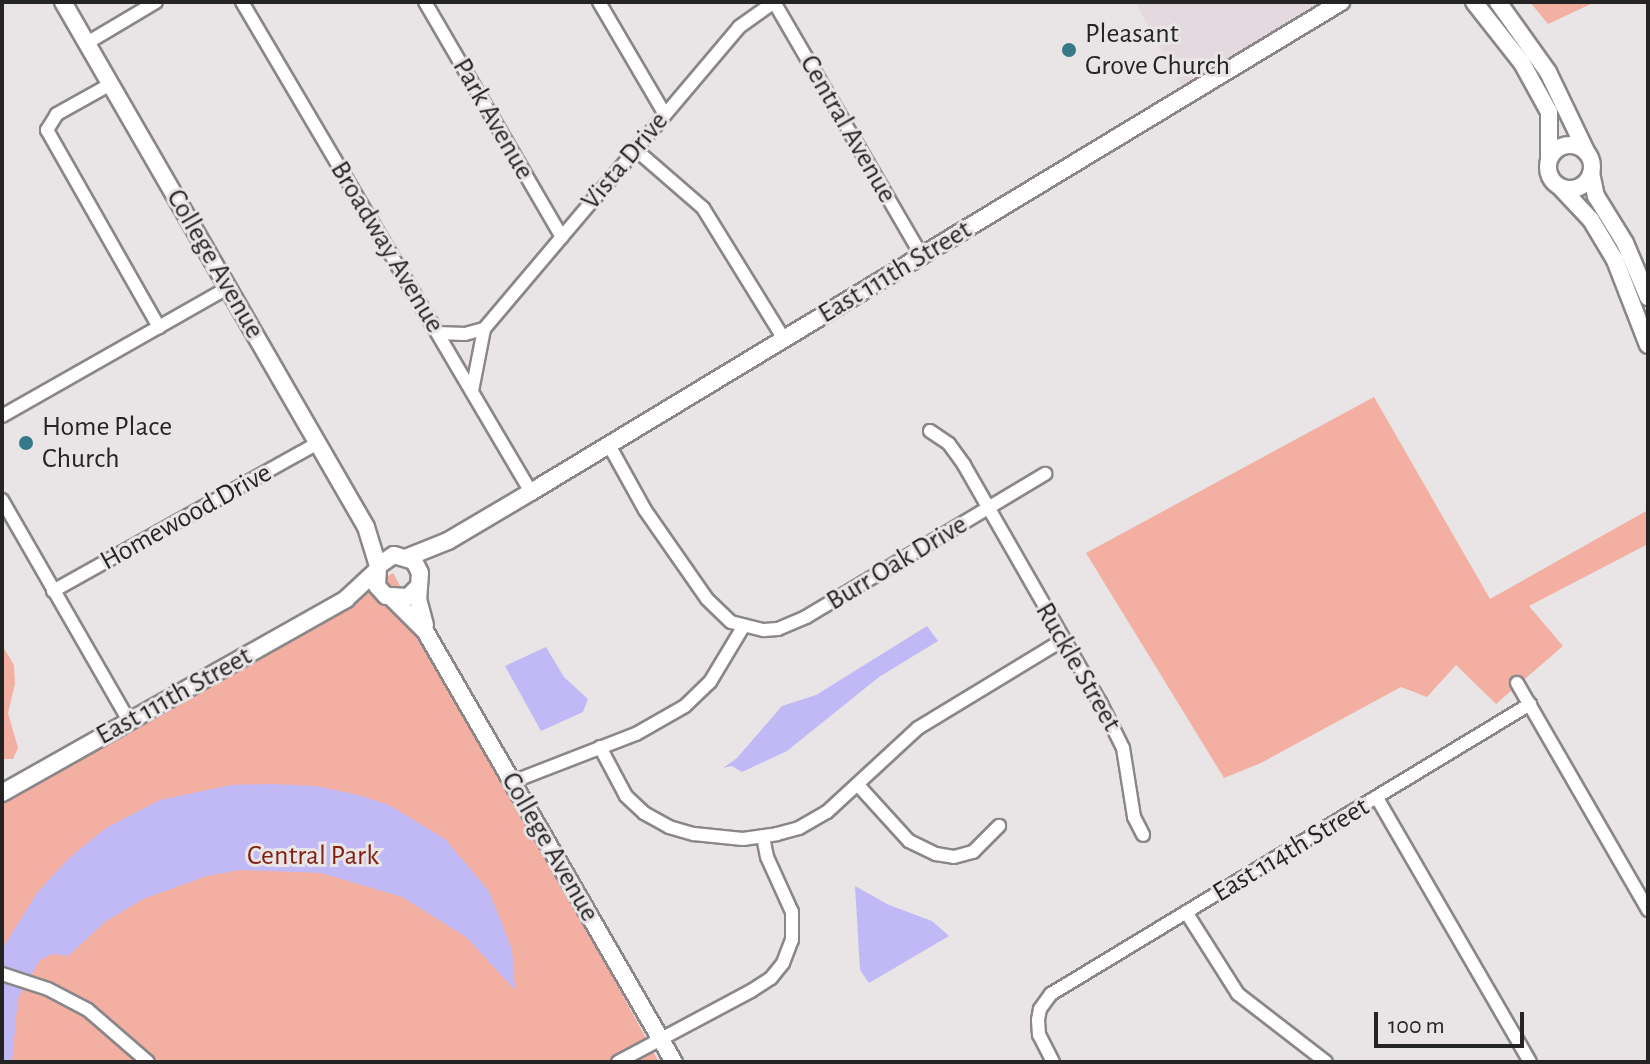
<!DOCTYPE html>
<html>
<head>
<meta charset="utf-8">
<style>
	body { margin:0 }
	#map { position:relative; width:1650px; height:1064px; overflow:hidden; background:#e9e5e7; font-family:"Alegreya Sans",sans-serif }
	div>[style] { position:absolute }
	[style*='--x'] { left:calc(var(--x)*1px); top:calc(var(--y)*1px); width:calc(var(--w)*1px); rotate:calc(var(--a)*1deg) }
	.built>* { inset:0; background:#e5d9e0 }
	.green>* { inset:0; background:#f2afa2 }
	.water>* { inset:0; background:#c1b9f6 }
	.roads { filter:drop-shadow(2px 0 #8b8789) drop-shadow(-2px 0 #8b8789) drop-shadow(0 2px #8b8789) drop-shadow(0 -2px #8b8789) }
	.minor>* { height:12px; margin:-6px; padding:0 6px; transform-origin:6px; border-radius:6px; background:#fff }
	.major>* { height:16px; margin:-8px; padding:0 8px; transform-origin:8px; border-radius:8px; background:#fff }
	.major>.ring { margin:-8px; padding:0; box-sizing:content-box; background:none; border:16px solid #fff; border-radius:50% }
	.dots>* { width:22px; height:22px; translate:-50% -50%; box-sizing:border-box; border:4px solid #e9e5e7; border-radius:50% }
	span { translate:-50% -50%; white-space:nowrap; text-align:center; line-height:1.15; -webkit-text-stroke:6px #e9e5e7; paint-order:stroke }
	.poi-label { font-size:28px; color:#252425 }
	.left { translate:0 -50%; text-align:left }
	.street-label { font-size:28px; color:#252425 }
	.park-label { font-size:28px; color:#821f11 }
	.frame { position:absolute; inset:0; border:4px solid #252425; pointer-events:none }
	.scale { position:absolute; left:1374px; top:1012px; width:150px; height:36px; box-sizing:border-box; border:4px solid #252425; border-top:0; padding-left:10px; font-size:24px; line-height:28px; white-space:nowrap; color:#252425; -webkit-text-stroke:6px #e9e5e7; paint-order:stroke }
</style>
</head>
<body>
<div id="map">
	<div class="built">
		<i style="clip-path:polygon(1135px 2px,1329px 2px,1184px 90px)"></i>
	</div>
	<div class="green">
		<i style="clip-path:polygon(1530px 2px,1595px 2px,1548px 24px)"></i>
		<i style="clip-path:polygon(1374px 397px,1490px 599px,1648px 510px,1648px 544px,1529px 606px,1563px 646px,1496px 704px,1456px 665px,1427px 697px,1401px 687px,1261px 763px,1224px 778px,1086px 553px)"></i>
		<i style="clip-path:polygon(393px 573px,659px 1062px,2px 1062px,2px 796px)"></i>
		<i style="clip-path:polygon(2px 645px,14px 665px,15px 684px,8px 713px,18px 748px,13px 759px,2px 759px)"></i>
	</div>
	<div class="water">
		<i style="clip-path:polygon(927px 626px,938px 641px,879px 677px,787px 751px,742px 772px,732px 766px,723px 768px,737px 758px,782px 706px,816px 695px)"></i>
		<i style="clip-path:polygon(546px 647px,564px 677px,588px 699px,583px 712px,541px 731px,505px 666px)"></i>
		<i style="clip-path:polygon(270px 784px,316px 786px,358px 795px,389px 805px,445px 839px,489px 891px,512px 949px,515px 990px,466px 937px,402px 897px,321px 873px,240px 870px,207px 876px,143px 899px,105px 922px,68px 956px,53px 954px,40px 960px,18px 998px,12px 1062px,2px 1062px,2px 949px,37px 893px,69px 858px,106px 828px,160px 800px,231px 785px)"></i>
		<i style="clip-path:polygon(855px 886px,889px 905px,932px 921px,949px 936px,869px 983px,860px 970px)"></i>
	</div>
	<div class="roads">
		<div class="minor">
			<i style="--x:242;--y:2;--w:569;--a:59.47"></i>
			<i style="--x:425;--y:2;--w:272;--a:59.8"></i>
			<i style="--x:599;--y:2;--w:129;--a:59.6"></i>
			<i style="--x:87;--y:43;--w:80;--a:-30.7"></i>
			<i style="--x:109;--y:85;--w:60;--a:150.9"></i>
			<i style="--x:57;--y:114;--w:19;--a:122"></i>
			<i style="--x:47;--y:130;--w:227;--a:60.4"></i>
			<i style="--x:635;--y:149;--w:90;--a:40.9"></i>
			<i style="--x:703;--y:208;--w:154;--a:58.3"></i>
			<i style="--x:438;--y:333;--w:27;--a:2"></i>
			<i style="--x:465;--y:334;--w:20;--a:-15"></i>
			<i style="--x:472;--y:391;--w:63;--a:-79"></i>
			<i style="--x:484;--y:329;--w:395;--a:-49.8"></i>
			<i style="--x:739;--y:27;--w:43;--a:-35.5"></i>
			<i style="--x:774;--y:2;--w:294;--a:59.8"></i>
			<i style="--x:2;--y:416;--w:261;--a:-29.6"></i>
			<i style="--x:930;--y:431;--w:23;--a:34"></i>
			<i style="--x:949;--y:444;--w:26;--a:54"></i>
			<i style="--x:964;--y:465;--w:273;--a:60.2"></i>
			<i style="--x:1100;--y:702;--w:51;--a:63.4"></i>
			<i style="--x:1123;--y:748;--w:70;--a:80.9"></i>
			<i style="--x:1134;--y:817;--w:20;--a:63"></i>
			<i style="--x:609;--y:445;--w:74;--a:61"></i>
			<i style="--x:645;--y:510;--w:108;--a:55.1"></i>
			<i style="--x:707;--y:599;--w:33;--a:44"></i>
			<i style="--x:731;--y:622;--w:34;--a:14"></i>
			<i style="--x:764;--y:630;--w:14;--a:-4"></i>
			<i style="--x:778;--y:629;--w:30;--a:-23"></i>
			<i style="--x:806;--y:617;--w:279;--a:-30.9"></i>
			<i style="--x:2;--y:500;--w:255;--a:60.1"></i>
			<i style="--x:53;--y:591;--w:304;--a:-29.2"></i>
			<i style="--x:1517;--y:683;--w:262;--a:60"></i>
			<i style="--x:600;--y:747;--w:55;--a:62"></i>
			<i style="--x:626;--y:796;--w:25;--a:43"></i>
			<i style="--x:644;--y:813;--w:29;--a:29"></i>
			<i style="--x:669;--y:827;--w:26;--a:16"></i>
			<i style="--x:694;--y:834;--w:49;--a:5.8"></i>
			<i style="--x:743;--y:839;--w:34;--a:-8"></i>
			<i style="--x:777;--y:834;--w:23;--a:-15"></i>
			<i style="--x:799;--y:828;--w:32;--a:-30"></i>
			<i style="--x:827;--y:812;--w:124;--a:-42.7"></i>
			<i style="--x:918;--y:728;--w:170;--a:-31.3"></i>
			<i style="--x:512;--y:782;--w:133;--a:-21.2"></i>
			<i style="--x:636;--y:734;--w:56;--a:-29.7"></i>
			<i style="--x:685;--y:706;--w:35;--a:-44"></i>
			<i style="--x:710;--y:682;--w:64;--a:-59"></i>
			<i style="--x:858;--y:785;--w:76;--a:47.7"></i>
			<i style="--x:909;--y:841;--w:30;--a:26"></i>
			<i style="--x:936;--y:854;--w:18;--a:9"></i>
			<i style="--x:954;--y:857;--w:20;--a:-15"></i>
			<i style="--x:973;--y:852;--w:37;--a:-45"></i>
			<i style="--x:1377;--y:798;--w:305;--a:59.9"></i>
			<i style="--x:1186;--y:912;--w:97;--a:57.6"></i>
			<i style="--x:1238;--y:994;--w:111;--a:37.7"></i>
			<i style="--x:2;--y:974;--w:48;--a:18.1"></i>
			<i style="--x:48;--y:989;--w:45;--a:27.7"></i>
			<i style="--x:88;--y:1010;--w:79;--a:40.9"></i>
			<i style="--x:618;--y:1062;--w:151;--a:-28.1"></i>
			<i style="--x:751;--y:991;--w:24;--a:-33"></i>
			<i style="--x:771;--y:978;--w:19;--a:-51"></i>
			<i style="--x:783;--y:963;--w:25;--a:-69"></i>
			<i style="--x:792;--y:940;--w:28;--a:-90"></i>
			<i style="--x:792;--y:912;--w:60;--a:-114.4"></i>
			<i style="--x:767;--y:857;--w:20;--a:-101"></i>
			<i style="--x:1053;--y:1062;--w:30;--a:-117"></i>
			<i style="--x:1039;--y:1035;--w:15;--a:-94"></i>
			<i style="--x:1038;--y:1020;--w:11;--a:-80"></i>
			<i style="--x:1040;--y:1009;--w:19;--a:-54"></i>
			<i style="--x:1051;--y:994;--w:560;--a:-31.19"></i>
		</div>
		<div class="major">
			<i style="--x:63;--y:2;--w:606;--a:60.01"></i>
			<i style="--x:366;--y:527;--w:41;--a:72.9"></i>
			<i style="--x:1474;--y:2;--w:78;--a:51.8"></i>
			<i style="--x:1522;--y:63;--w:56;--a:61.1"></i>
			<i style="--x:1549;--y:112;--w:46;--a:90"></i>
			<i style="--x:1498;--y:2;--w:86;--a:54.5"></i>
			<i style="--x:1548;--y:72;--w:90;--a:64.3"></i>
			<i class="ring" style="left:1548px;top:145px;width:28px;height:28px"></i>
			<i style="--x:1591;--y:173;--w:24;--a:78"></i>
			<i style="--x:1596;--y:196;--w:55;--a:58.3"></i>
			<i style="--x:1625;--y:243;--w:59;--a:66.9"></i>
			<i style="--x:1561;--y:188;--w:44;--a:46.8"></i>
			<i style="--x:1591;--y:220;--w:47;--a:59"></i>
			<i style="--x:1615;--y:260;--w:91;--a:68.8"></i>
			<i style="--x:408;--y:557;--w:43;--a:-21.8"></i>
			<i style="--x:448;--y:541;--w:96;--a:-30.6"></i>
			<i style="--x:531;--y:492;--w:947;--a:-31.17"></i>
			<i style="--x:418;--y:587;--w:14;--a:135"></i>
			<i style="--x:408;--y:597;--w:22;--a:-177"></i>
			<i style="--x:386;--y:596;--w:13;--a:-132"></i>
			<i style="--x:377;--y:586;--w:20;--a:-87"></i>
			<i style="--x:378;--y:566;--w:19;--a:-35"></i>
			<i style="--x:394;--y:555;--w:21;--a:17"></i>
			<i style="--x:414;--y:561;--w:13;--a:63"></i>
			<i style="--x:420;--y:573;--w:26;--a:94"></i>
			<i style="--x:418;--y:599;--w:27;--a:75"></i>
			<i style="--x:393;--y:599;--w:45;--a:45"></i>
			<i style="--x:425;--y:631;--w:498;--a:60"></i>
			<i style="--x:2;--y:793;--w:395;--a:-29.4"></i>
			<i style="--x:346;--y:599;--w:41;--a:-43"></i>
		</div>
	</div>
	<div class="dots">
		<i style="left:1069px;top:50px;background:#357988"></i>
		<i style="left:26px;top:443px;background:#357988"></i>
	</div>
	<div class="poi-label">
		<span class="left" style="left:1085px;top:50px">Pleasant<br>Grove Church</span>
		<span class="left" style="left:42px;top:443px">Home Place<br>Church</span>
	</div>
	<div class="street-label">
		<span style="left:493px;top:119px;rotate:60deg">Park Avenue</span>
		<span style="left:848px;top:129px;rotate:60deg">Central Avenue</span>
		<span style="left:625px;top:161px;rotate:-50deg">Vista Drive</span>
		<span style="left:387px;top:247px;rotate:59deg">Broadway Avenue</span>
		<span style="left:215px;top:264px;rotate:60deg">College Avenue</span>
		<span style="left:895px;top:272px;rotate:-31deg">East 111th Street</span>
		<span style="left:186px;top:517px;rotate:-29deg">Homewood Drive</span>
		<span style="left:897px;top:563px;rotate:-31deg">Burr Oak Drive</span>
		<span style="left:1078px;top:667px;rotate:60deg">Ruckle Street</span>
		<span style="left:174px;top:696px;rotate:-29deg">East 111th Street</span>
		<span style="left:550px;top:847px;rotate:60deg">College Avenue</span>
		<span style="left:1291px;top:850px;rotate:-31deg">East 114th Street</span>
	</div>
	<div class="park-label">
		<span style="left:313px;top:856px">Central Park</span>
	</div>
	<div class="frame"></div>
	<div class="scale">100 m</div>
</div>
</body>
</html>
